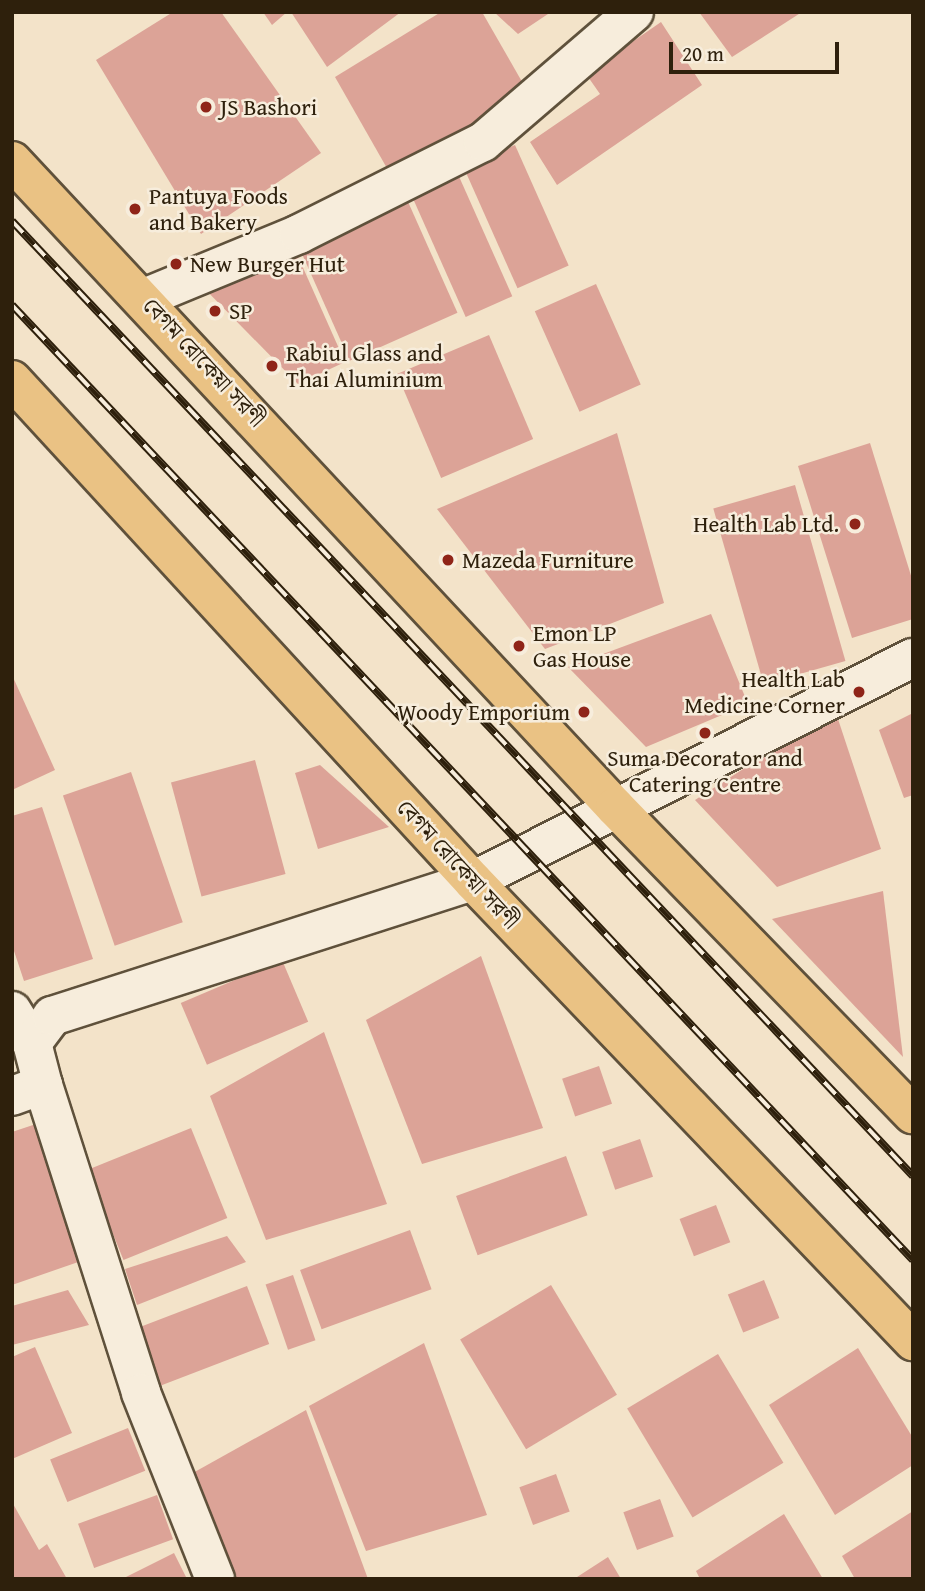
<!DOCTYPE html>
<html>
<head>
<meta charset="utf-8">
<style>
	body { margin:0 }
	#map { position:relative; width:925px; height:1591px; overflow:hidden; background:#f3e3c9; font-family:"Gentium Book Plus","Noto Serif Bengali",serif }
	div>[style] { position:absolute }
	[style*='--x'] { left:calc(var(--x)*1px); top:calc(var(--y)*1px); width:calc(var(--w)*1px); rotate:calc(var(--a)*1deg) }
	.building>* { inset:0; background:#dca397; transform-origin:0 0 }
	.roads { filter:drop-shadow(2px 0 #5f513b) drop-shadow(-2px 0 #5f513b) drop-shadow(0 2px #5f513b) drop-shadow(0 -2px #5f513b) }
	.minor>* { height:38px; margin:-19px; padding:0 19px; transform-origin:19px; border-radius:19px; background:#f7eddc }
	.primary>* { height:38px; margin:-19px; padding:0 19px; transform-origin:19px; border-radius:19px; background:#eac284 }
	.rail>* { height:8px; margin-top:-4px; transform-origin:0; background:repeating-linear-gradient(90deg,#f7eddc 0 16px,#2e200c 0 32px); box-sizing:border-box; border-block:2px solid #2e200c }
	.dots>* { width:19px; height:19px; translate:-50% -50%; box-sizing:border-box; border:4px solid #f7eddc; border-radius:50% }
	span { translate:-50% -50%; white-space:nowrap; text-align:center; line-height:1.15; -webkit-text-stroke:5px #f7eddc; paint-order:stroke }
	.poi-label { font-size:23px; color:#2e200c }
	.left { translate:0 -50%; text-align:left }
	.right { translate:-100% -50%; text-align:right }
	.street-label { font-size:23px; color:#2e200c }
	.frame { position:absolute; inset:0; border:14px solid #2e200c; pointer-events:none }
	.scale { position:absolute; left:669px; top:42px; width:170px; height:32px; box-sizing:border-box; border:4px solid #2e200c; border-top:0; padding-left:9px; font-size:21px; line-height:24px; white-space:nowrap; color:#2e200c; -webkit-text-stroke:5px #f7eddc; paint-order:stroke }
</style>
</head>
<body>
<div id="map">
	<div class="building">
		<i style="clip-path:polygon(173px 12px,221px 12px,321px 153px,201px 234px,96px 60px)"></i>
		<i style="clip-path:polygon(263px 12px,287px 12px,272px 25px)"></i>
		<i style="clip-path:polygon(291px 12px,401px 12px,327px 67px)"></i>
		<i style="clip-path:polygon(441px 12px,482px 12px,529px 94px,392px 177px,335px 77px)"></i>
		<i style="clip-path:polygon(494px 12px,551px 12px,518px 34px)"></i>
		<i style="clip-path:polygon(699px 12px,802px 12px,732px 57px)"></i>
		<i style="clip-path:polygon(661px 22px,702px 85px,557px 185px,530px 142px,600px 94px,586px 74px)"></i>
		<i style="left:515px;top:145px;width:132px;height:56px;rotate:66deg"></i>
		<i style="left:457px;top:172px;width:136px;height:51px;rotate:66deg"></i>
		<i style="left:405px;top:195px;width:129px;height:118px;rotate:66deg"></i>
		<i style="clip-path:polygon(292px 243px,345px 362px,298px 384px,200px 284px)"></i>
		<i style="left:596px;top:284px;width:110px;height:67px;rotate:66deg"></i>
		<i style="left:489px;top:335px;width:113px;height:100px;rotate:67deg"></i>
		<i style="clip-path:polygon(617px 433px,664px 603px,545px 649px,437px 509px)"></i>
		<i style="clip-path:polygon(870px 443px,913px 582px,913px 619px,852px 638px,798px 466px)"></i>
		<i style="left:795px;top:485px;width:183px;height:85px;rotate:74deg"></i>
		<i style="clip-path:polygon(711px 614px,748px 704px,646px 747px,568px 667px)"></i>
		<i style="clip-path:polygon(12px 675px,55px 770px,12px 790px)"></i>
		<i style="clip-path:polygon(835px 710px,881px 849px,777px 887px,695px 800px)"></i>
		<i style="clip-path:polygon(913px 713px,913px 795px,904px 798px,879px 730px)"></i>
		<i style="left:255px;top:760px;width:118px;height:87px;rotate:75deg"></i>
		<i style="clip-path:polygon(320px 765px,389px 827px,318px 849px,295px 773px)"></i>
		<i style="left:131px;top:772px;width:159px;height:72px;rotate:71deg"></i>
		<i style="clip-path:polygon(42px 807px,93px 959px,24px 981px,12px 945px,12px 816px)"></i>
		<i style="clip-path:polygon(883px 891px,903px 1057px,772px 919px)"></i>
		<i style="clip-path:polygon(481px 956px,543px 1128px,422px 1164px,366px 1020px)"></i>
		<i style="left:282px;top:960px;width:67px;height:110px;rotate:67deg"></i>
		<i style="clip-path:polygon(324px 1032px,387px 1204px,266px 1240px,210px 1096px)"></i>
		<i style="left:599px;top:1066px;width:40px;height:39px;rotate:71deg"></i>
		<i style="clip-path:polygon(36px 1124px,84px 1260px,12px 1285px,12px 1132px)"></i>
		<i style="left:191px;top:1128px;width:97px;height:112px;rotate:68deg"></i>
		<i style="left:640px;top:1139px;width:40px;height:40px;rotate:71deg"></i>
		<i style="left:566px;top:1156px;width:63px;height:117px;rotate:70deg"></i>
		<i style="left:716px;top:1205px;width:40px;height:39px;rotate:69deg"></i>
		<i style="left:410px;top:1230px;width:63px;height:117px;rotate:70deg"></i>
		<i style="clip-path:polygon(227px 1236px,246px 1262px,137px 1305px,125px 1269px)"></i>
		<i style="left:293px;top:1275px;width:69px;height:29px;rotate:71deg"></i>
		<i style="left:764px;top:1280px;width:41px;height:39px;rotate:68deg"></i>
		<i style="left:551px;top:1285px;width:128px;height:106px;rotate:59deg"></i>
		<i style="left:247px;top:1286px;width:62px;height:116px;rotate:69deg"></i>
		<i style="clip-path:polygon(68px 1290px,89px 1325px,12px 1345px,12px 1306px)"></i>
		<i style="clip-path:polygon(424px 1343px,487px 1515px,366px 1551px,309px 1406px)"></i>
		<i style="clip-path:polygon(35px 1347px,72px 1433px,12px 1459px,12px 1357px)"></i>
		<i style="clip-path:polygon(858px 1348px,913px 1438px,913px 1465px,835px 1515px,769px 1405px)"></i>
		<i style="left:718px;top:1354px;width:127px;height:106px;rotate:59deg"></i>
		<i style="clip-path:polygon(306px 1410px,368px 1579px,232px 1579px,191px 1474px)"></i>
		<i style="left:128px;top:1428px;width:46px;height:84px;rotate:68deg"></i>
		<i style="left:556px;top:1474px;width:40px;height:39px;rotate:70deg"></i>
		<i style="left:157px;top:1495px;width:47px;height:84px;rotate:70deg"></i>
		<i style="left:660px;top:1499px;width:40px;height:39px;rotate:70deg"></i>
		<i style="clip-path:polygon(12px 1502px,39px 1550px,47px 1544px,67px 1579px,12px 1579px)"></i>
		<i style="clip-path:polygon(913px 1511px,913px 1579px,855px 1579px,842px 1556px)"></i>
		<i style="clip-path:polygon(784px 1514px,823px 1579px,700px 1579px,696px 1571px)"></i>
		<i style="clip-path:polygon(174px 1553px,187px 1579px,122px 1579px)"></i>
		<i style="clip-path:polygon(608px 1557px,621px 1579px,574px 1579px)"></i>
	</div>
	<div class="roads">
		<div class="minor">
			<i style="--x:144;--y:298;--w:168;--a:-22.4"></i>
			<i style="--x:299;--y:234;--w:206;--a:-26.6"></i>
			<i style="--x:483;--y:142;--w:199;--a:-40.7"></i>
			<i style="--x:12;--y:1011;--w:38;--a:58"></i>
			<i style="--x:43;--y:1085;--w:323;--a:72.3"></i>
			<i style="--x:141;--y:1393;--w:200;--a:68.3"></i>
			<i style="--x:12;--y:1096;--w:33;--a:-20"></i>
			<i style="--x:43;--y:1085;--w:43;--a:-104.7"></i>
			<i style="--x:32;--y:1043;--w:34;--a:-53"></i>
			<i style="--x:52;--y:1016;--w:442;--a:-17.8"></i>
			<i style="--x:473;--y:881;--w:493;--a:-26.9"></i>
		</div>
		<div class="primary">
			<i style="--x:12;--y:161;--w:884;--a:46.97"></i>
			<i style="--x:615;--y:807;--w:428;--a:45.9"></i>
			<i style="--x:12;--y:380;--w:681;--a:47.38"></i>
			<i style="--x:473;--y:881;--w:637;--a:46.27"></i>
		</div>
	</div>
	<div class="rail">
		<i style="--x:12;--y:221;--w:1313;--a:46.67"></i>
		<i style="--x:12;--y:305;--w:1313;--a:46.67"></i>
	</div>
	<div class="dots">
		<i style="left:206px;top:107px;background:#8f2418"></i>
		<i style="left:135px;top:209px;background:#8f2418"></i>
		<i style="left:176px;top:264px;background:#8f2418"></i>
		<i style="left:215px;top:311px;background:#8f2418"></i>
		<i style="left:272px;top:366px;background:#8f2418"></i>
		<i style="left:855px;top:524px;background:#8f2418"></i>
		<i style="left:448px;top:560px;background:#8f2418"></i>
		<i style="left:519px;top:646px;background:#8f2418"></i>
		<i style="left:859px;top:692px;background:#8f2418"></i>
		<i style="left:584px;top:712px;background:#8f2418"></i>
		<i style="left:705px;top:733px;background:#8f2418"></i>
	</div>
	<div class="poi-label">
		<span class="left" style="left:220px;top:107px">JS Bashori</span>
		<span class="left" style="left:149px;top:209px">Pantuya Foods<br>and Bakery</span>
		<span class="left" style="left:190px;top:264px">New Burger Hut</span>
		<span class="left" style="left:229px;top:311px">SP</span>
		<span class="left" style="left:286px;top:366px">Rabiul Glass and<br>Thai Aluminium</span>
		<span class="right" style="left:839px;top:524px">Health Lab Ltd.</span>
		<span class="left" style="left:462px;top:560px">Mazeda Furniture</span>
		<span class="left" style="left:533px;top:646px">Emon LP<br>Gas House</span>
		<span class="right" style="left:845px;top:692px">Health Lab<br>Medicine Corner</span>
		<span class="right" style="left:570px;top:712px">Woody Emporium</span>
		<span style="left:705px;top:771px">Suma Decorator and<br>Catering Centre</span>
	</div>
	<div class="street-label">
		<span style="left:204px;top:362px;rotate:47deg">বেগম রোকেয়া সরণী</span>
		<span style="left:458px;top:864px;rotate:47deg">বেগম রোকেয়া সরণী</span>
	</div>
	<div class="frame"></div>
	<div class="scale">20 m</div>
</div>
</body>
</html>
